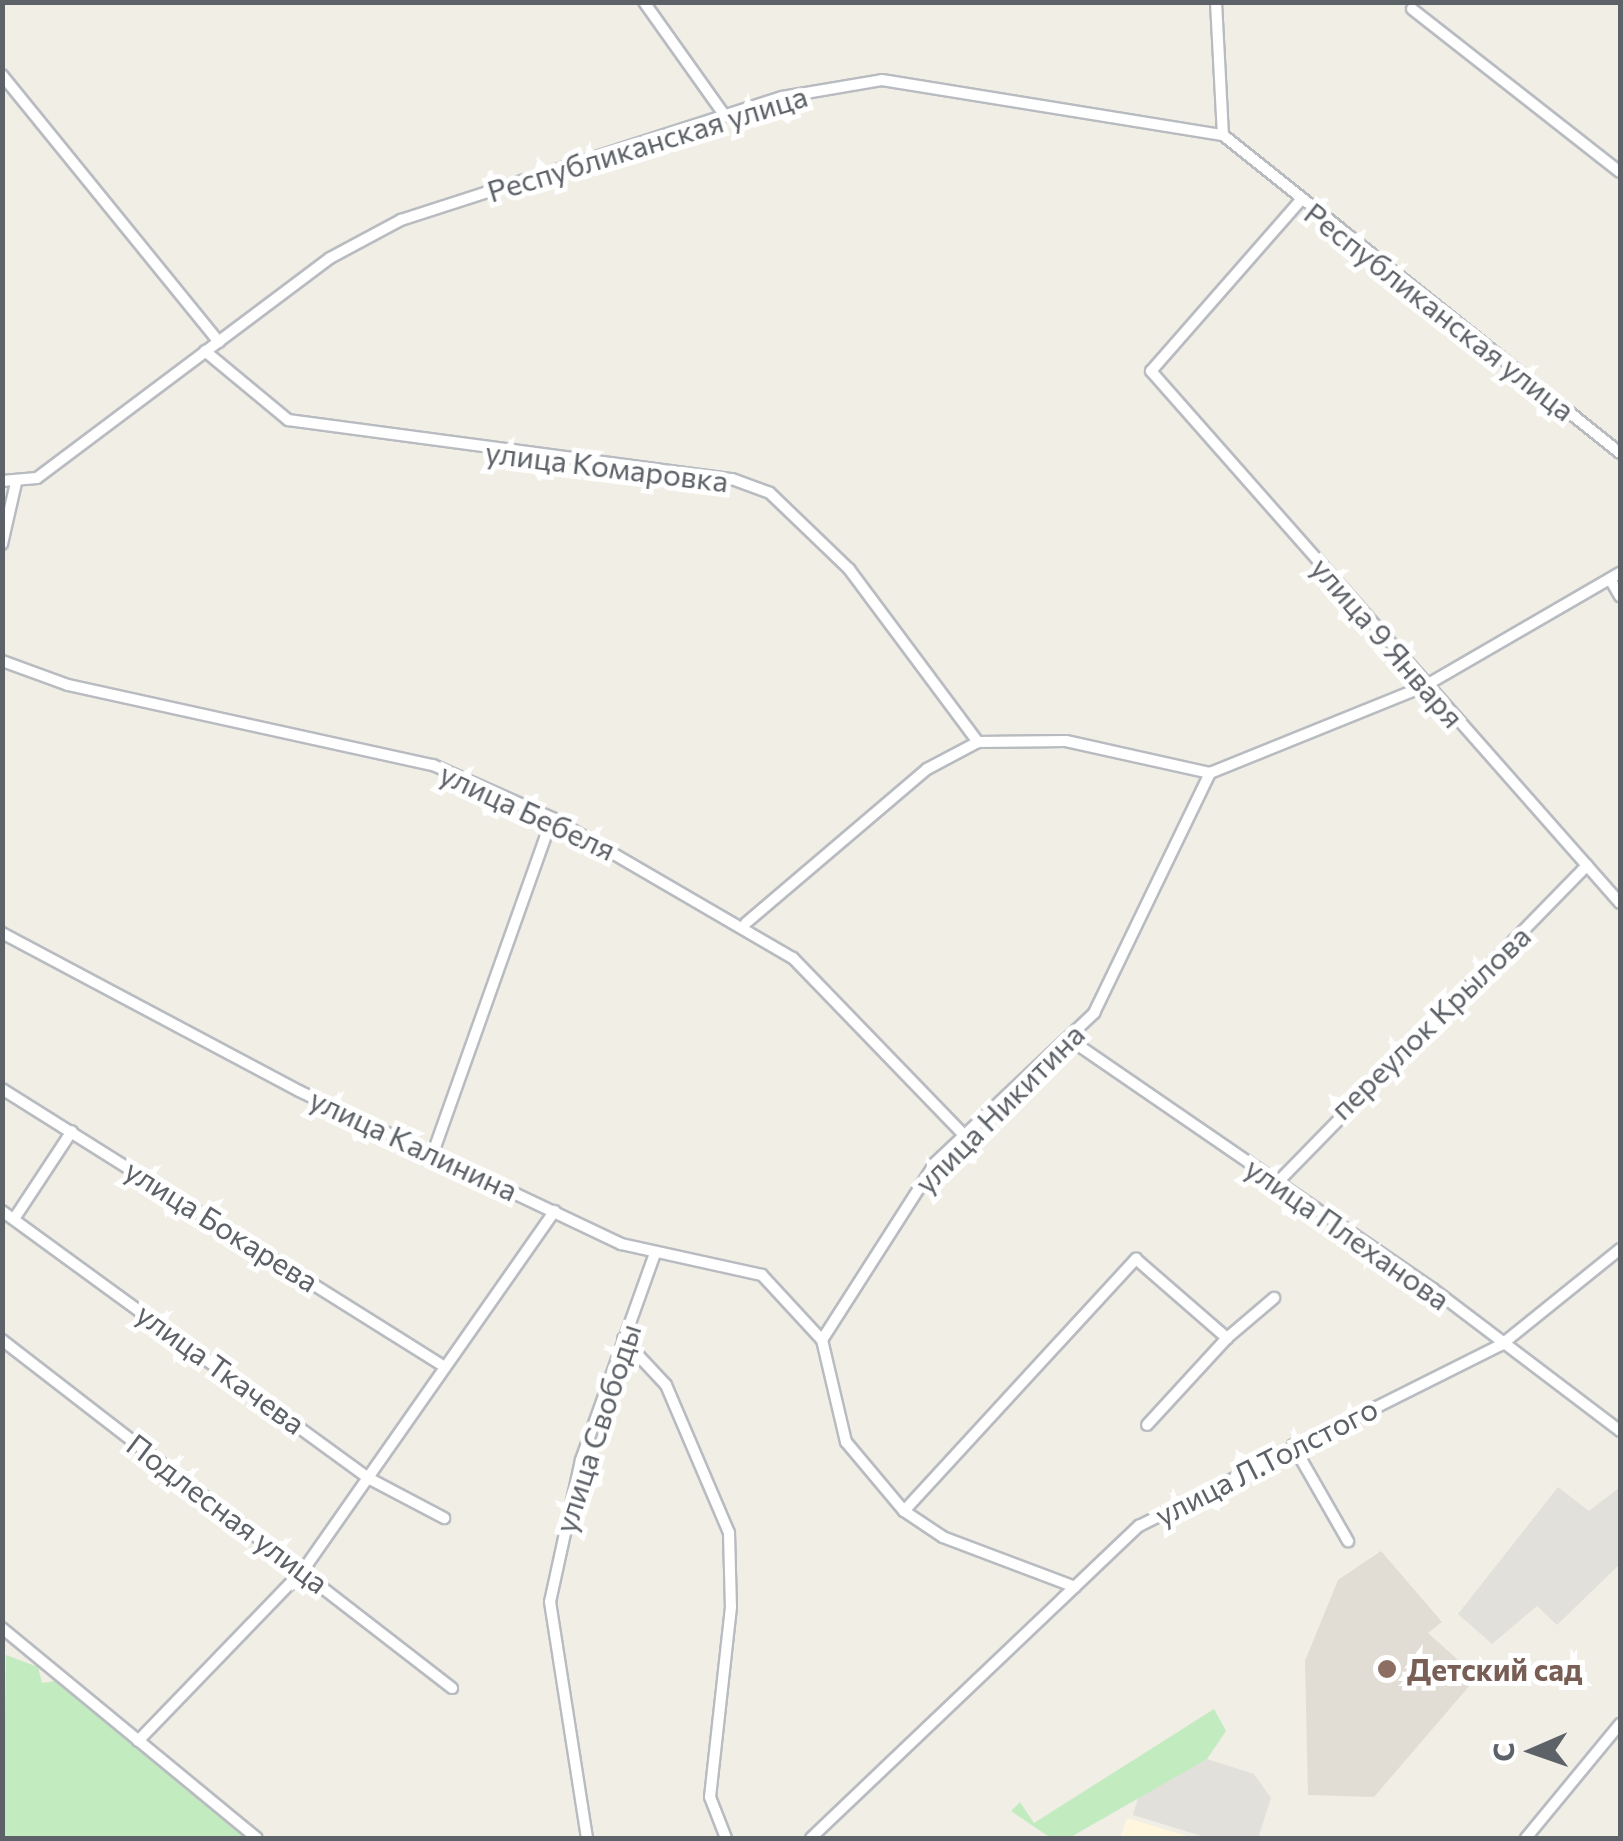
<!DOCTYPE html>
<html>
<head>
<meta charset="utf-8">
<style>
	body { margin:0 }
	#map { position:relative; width:1623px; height:1841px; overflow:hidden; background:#f1eee6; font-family:Commissioner,sans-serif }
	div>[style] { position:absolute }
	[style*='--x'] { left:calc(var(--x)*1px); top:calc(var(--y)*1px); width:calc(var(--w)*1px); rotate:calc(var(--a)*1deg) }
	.commercial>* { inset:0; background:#fff6dd }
	.industrial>* { inset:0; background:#e2e0da }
	.education>* { inset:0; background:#e1ddd5 }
	.green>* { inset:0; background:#c2ebc0 }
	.roads { filter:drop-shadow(2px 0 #b8bcc1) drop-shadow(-2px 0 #b8bcc1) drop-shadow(0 2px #b8bcc1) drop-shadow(0 -2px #b8bcc1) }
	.minor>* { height:10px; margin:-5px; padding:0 5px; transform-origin:5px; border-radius:5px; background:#fff }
	.dots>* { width:28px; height:28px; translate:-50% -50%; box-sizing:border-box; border:5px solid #fff; border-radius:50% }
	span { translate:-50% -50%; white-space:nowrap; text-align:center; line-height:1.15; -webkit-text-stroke:10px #fff; paint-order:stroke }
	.street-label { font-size:30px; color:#5d6268 }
	.education-label { font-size:30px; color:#785e54; font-weight:700 }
	.left { translate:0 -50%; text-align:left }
	.frame { position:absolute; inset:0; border:5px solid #5d6268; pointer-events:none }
	.north { position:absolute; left:1483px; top:1701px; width:100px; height:100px; -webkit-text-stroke:8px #fff; paint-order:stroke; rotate:268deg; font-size:28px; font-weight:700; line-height:40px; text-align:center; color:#5d6268 }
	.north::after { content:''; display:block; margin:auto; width:35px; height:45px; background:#5d6268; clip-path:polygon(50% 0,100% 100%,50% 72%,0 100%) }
</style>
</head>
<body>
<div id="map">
	<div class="commercial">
		<i style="clip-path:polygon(1127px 1818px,1194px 1838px,1120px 1838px)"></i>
	</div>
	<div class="industrial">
		<i style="clip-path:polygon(1558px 1487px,1589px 1511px,1620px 1487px,1620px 1564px,1557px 1625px,1537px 1606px,1492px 1644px,1458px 1614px)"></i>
		<i style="clip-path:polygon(1207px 1759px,1254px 1774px,1271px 1798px,1258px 1838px,1208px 1838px,1133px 1815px,1139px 1795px)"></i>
	</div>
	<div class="education">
		<i style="clip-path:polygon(1381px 1551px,1442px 1622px,1428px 1633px,1477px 1677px,1374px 1797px,1308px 1795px,1305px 1661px,1338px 1580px)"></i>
	</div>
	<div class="green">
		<i style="clip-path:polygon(6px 1655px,38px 1667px,42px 1683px,55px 1681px,245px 1838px,3px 1838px)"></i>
		<i style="clip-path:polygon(1214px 1709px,1226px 1731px,1207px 1759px,1069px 1838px,1051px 1838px,1011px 1811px,1020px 1802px,1034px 1823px)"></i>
	</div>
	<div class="roads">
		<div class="minor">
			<i style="--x:644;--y:2;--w:140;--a:54.6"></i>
			<i style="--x:1216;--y:2;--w:133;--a:87"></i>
			<i style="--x:1412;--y:9;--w:264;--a:38.1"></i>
			<i style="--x:2;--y:75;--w:344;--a:50.9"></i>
			<i style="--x:1300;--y:201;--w:226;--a:131.2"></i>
			<i style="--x:1151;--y:371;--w:709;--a:48.6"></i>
			<i style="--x:205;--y:351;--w:108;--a:39.7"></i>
			<i style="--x:288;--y:420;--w:448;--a:7.6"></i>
			<i style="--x:732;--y:479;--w:40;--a:20.2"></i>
			<i style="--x:770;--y:493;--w:110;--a:43.9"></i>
			<i style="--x:849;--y:569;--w:216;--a:53.3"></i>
			<i style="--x:2;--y:481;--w:35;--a:-5"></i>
			<i style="--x:37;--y:478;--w:366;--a:-36.9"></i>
			<i style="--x:330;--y:258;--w:81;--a:-28.2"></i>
			<i style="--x:401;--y:220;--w:400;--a:-17.9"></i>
			<i style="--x:782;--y:97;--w:101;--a:-9.6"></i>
			<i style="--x:882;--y:80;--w:345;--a:9.2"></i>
			<i style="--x:1223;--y:135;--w:509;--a:38.69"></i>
			<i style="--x:2;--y:544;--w:63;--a:-77.1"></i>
			<i style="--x:1610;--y:579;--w:20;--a:60"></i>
			<i style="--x:2;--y:661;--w:70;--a:20"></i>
			<i style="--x:68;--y:685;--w:374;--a:12.4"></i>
			<i style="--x:433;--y:765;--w:130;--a:24"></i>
			<i style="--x:552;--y:818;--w:279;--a:30.2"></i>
			<i style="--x:793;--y:958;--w:246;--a:46"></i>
			<i style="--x:746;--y:923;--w:238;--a:-40.4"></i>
			<i style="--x:927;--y:769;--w:58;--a:-27.9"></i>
			<i style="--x:978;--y:742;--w:88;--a:-0.7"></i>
			<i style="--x:1066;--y:741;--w:148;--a:12.5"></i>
			<i style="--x:2;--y:933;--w:336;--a:28"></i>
			<i style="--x:299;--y:1091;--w:357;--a:25.4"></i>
			<i style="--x:621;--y:1244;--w:144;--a:12.4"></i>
			<i style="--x:762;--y:1275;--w:88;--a:47.3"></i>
			<i style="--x:1072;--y:1041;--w:438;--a:34.5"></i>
			<i style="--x:1433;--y:1289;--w:235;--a:37.2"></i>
			<i style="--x:2;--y:1089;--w:517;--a:32.12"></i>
			<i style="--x:434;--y:1150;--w:352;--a:-70.4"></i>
			<i style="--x:1277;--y:1183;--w:444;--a:-45.7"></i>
			<i style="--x:2;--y:1211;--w:455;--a:36.1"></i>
			<i style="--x:370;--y:1479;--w:84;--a:27.8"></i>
			<i style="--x:14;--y:1219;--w:105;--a:-56.6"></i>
			<i style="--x:1227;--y:1338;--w:62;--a:-40.4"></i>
			<i style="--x:623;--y:1339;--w:63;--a:46.9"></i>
			<i style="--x:666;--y:1385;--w:161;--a:66.9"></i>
			<i style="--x:729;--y:1533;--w:74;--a:88.5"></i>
			<i style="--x:731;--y:1607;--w:191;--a:96.3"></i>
			<i style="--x:710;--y:1797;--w:44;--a:68.7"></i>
			<i style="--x:2;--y:1340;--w:569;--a:37.72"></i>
			<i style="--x:1293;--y:1445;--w:111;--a:60.2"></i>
			<i style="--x:904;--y:1511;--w:343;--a:-47.4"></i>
			<i style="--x:1136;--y:1259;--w:121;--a:41"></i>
			<i style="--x:1227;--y:1338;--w:118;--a:132.6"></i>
			<i style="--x:1075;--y:1587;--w:141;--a:-159.3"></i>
			<i style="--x:943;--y:1537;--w:47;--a:-146.3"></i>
			<i style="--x:904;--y:1511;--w:90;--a:-130"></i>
			<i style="--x:846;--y:1442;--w:105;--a:-103.2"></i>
			<i style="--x:822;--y:1340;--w:210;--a:-57.4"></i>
			<i style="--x:935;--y:1163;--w:219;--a:-43.3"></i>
			<i style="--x:1094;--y:1013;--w:267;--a:-64.2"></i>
			<i style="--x:1210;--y:773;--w:230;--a:-22"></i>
			<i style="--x:1423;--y:687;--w:228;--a:-30.1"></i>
			<i style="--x:2;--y:1628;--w:330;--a:39.5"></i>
			<i style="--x:138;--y:1741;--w:239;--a:-46"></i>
			<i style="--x:304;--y:1569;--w:437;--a:-55"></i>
			<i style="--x:587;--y:1838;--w:239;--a:-98.9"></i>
			<i style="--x:550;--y:1602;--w:145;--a:-77.7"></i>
			<i style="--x:581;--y:1460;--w:217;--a:-70.3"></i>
			<i style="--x:811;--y:1838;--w:453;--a:-43.6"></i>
			<i style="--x:1139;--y:1526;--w:405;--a:-26.6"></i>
			<i style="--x:1501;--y:1345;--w:153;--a:-38.9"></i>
			<i style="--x:1526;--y:1838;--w:148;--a:-50.5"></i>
		</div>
	</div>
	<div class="dots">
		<i style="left:1387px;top:1669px;background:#8d6e63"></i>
	</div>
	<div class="street-label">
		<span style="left:647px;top:143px;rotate:-17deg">Республиканская улица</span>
		<span style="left:1440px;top:311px;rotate:38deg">Республиканская улица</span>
		<span style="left:607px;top:466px;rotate:7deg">улица Комаровка</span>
		<span style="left:1388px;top:642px;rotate:49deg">улица 9 Января</span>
		<span style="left:528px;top:811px;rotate:25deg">улица Бебеля</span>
		<span style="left:1430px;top:1022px;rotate:-44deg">переулок Крылова</span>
		<span style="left:999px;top:1108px;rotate:-45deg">улица Никитина</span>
		<span style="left:414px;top:1144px;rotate:25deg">улица Калинина</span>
		<span style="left:222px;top:1225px;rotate:32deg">улица Бокарева</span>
		<span style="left:1348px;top:1233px;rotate:35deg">улица Плеханова</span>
		<span style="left:221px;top:1368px;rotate:36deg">улица Ткачева</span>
		<span style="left:597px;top:1428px;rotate:-72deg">улица Свободы</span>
		<span style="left:1266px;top:1461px;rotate:-27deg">улица Л.Толстого</span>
		<span style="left:228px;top:1513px;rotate:37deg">Подлесная улица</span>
	</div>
	<div class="education-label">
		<span class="left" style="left:1407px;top:1669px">Детский сад</span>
	</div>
	<div class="frame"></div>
	<div class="north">С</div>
</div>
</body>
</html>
